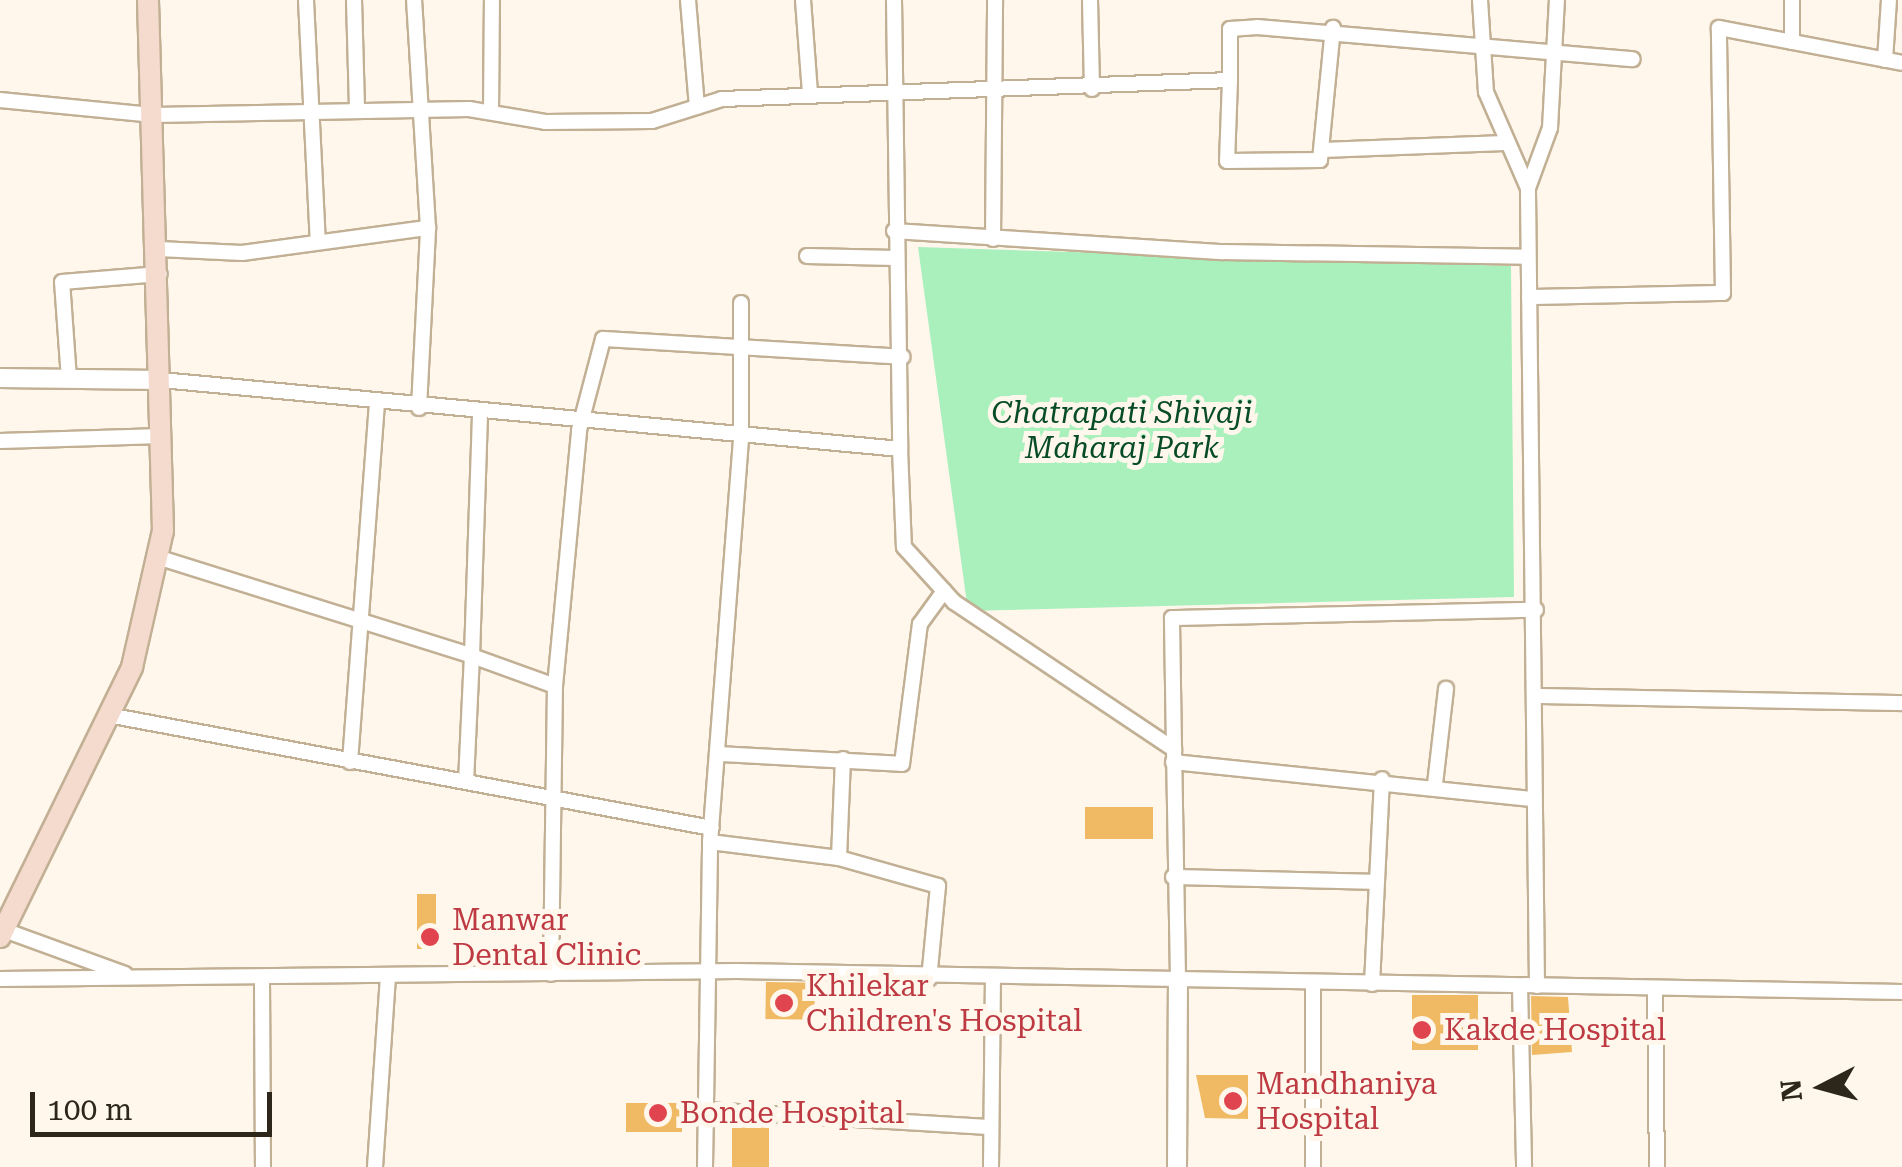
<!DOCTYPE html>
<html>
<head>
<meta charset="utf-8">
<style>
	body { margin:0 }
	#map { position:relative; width:1902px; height:1167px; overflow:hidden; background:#fff7ec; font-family:"Roboto Serif",serif }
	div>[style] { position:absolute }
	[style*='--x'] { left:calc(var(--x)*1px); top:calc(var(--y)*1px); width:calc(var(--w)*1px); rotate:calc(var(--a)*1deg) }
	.green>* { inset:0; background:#a9f0bd }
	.building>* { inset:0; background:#f0ba65; transform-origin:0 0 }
	.roads { filter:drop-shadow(2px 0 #c2b095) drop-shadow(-2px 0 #c2b095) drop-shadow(0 2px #c2b095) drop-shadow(0 -2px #c2b095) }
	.minor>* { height:14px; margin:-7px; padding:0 7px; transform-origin:7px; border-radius:7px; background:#fff }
	.tertiary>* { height:18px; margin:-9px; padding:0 9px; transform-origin:9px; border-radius:9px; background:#fff }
	.secondary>* { height:20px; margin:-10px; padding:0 10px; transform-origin:10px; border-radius:10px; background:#f5dace }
	.dots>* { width:28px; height:28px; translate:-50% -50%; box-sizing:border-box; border:5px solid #fff7ec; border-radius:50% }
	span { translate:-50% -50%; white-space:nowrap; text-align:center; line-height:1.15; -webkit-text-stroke:10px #fff7ec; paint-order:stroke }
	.park-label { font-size:30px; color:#074c27; font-style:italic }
	.health-label { font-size:30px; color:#be3a42 }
	.left { translate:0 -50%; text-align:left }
	.north { position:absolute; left:1772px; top:1037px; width:100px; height:100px; -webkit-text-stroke:8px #fff7ec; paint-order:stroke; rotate:264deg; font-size:28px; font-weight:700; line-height:40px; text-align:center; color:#2d261b }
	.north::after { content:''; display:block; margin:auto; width:35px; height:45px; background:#2d261b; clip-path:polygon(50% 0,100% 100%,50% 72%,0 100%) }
	.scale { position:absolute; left:30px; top:1092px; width:242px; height:45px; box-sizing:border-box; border:5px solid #2d261b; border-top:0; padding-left:12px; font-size:30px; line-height:35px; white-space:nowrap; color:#2d261b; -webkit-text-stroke:8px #fff7ec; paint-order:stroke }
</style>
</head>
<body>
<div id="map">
	<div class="green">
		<i style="clip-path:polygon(918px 247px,1511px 266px,1514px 597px,968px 611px)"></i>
	</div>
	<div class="building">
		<i style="left:1153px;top:807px;width:32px;height:68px;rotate:90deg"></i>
		<i style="left:417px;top:894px;width:19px;height:55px"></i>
		<i style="left:766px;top:982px;width:49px;height:37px;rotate:1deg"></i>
		<i style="left:1412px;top:995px;width:66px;height:55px"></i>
		<i style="clip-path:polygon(1531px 996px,1568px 997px,1572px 1052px,1532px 1055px)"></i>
		<i style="clip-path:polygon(1196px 1075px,1248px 1075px,1248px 1119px,1205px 1118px)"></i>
		<i style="left:682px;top:1103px;width:29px;height:56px;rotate:90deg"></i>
		<i style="left:732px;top:1125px;width:37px;height:42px"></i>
	</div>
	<div class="roads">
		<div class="minor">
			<i style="--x:306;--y:0;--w:242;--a:87.2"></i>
			<i style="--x:354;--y:0;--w:110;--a:88.4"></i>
			<i style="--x:688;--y:0;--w:107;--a:85.2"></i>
			<i style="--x:803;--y:0;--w:94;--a:85.7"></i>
			<i style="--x:894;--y:0;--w:449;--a:89.2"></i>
			<i style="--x:1090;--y:0;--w:89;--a:88.7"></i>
			<i style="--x:1480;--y:0;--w:92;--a:86.3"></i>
			<i style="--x:1486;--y:92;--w:105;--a:66.4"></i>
			<i style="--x:1792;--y:0;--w:42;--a:90"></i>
			<i style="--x:1885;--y:60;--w:60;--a:-86.2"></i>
			<i style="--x:1230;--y:80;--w:81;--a:92.1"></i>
			<i style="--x:1227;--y:161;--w:93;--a:-0.6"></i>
			<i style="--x:1320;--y:160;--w:133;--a:-84.4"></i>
			<i style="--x:0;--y:100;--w:155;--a:5.6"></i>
			<i style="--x:154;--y:115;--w:315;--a:-1.1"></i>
			<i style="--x:469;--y:109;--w:77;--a:9.7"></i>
			<i style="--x:545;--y:122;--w:107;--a:-0.5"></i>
			<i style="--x:652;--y:121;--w:73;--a:-17.4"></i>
			<i style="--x:722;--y:99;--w:508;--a:-2.14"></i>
			<i style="--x:1230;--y:80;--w:51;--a:-90"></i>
			<i style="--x:1230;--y:29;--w:27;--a:-4"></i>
			<i style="--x:1257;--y:27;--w:377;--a:4.9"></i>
			<i style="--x:491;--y:111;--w:111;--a:-89.5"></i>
			<i style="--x:1323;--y:150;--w:181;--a:-2.2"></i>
			<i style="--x:894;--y:231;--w:330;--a:3.7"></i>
			<i style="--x:1223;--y:252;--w:305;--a:0.9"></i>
			<i style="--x:993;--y:239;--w:239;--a:-89.5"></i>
			<i style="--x:159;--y:249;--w:83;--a:2.8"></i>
			<i style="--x:242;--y:253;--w:188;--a:-7.7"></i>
			<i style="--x:428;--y:228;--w:228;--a:-93.5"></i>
			<i style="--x:807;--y:256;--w:88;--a:1.3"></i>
			<i style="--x:1529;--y:297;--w:194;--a:-1.2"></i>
			<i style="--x:1723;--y:293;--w:265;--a:-90.9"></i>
			<i style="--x:1719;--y:28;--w:186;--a:10.8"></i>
			<i style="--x:69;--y:379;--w:97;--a:-94.1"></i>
			<i style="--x:62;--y:282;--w:98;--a:-4.7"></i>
			<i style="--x:161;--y:380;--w:742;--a:5.33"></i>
			<i style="--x:900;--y:449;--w:98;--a:87.7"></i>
			<i style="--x:904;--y:547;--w:74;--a:47.7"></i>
			<i style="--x:954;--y:602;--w:265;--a:33.8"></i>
			<i style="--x:1174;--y:749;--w:233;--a:89"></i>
			<i style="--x:419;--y:408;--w:180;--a:-87.1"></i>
			<i style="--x:0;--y:441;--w:162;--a:-1.8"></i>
			<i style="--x:157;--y:557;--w:330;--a:17.4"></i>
			<i style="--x:472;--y:656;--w:243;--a:-88.1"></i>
			<i style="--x:555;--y:686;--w:257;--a:-84.6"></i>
			<i style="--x:579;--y:430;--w:94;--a:-75.2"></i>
			<i style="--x:603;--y:339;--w:300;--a:3.4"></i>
			<i style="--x:1535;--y:696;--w:367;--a:1.1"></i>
			<i style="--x:108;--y:715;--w:614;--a:10.6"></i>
			<i style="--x:1174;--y:749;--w:131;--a:-90.9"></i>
			<i style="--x:1172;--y:618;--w:364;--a:-1.3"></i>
			<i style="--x:720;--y:754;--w:182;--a:3.1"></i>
			<i style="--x:902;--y:764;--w:141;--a:-82.7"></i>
			<i style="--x:920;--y:624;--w:41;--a:-54"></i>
			<i style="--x:350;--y:762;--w:360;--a:-85.7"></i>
			<i style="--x:1173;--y:762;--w:363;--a:5.9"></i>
			<i style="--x:466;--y:782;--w:126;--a:-87.3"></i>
			<i style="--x:472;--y:656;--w:88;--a:19.9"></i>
			<i style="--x:555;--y:686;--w:288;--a:90.8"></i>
			<i style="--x:1435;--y:784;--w:96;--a:-83.4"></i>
			<i style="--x:710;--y:842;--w:130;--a:7.1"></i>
			<i style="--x:839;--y:858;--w:103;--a:15.8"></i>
			<i style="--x:938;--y:886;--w:93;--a:95.5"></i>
			<i style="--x:839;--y:858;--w:99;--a:-87.7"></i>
			<i style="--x:1173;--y:877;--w:200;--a:1.4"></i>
			<i style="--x:4;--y:930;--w:129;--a:20"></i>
			<i style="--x:0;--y:979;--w:737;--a:-0.62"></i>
			<i style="--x:737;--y:971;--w:1165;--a:1.03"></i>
			<i style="--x:262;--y:981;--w:186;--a:89.7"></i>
			<i style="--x:1372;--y:984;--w:205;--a:-87.2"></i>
			<i style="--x:1520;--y:986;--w:181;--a:88.7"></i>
			<i style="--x:1537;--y:986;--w:798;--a:-90.65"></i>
			<i style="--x:1528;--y:188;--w:64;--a:-69.9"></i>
			<i style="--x:1550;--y:128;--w:128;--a:-86.9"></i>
			<i style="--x:1655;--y:988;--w:179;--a:89.4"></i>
			<i style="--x:703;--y:1110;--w:287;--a:3.4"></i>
			<i style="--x:375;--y:1167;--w:191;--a:-86.1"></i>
			<i style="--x:705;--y:1167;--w:325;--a:-89.1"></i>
			<i style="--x:710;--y:842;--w:407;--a:-85.6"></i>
			<i style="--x:741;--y:436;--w:133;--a:-90"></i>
			<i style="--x:991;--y:1167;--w:187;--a:-89.4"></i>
			<i style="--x:1313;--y:1167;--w:184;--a:-90"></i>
		</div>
		<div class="tertiary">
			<i style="--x:0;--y:378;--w:161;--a:0.7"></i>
			<i style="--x:1177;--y:1167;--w:185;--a:-89.7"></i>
		</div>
		<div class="secondary">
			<i style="--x:0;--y:937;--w:301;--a:-63.9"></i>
			<i style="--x:132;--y:667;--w:139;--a:-77.2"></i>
			<i style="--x:163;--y:531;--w:531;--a:-91.62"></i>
		</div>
	</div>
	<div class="dots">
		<i style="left:430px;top:937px;background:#e0444e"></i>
		<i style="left:784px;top:1003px;background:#e0444e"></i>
		<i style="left:1422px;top:1030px;background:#e0444e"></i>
		<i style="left:1233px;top:1101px;background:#e0444e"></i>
		<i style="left:658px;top:1113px;background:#e0444e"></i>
	</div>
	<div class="park-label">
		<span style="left:1122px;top:430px">Chatrapati Shivaji<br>Maharaj Park</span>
	</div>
	<div class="health-label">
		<span class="left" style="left:452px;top:937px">Manwar<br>Dental Clinic</span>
		<span class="left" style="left:806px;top:1003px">Khilekar<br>Children's Hospital</span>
		<span class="left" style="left:1444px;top:1030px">Kakde Hospital</span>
		<span class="left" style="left:1256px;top:1101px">Mandhaniya<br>Hospital</span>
		<span class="left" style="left:680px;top:1113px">Bonde Hospital</span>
	</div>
	<div class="north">N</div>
	<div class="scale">100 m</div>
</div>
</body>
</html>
